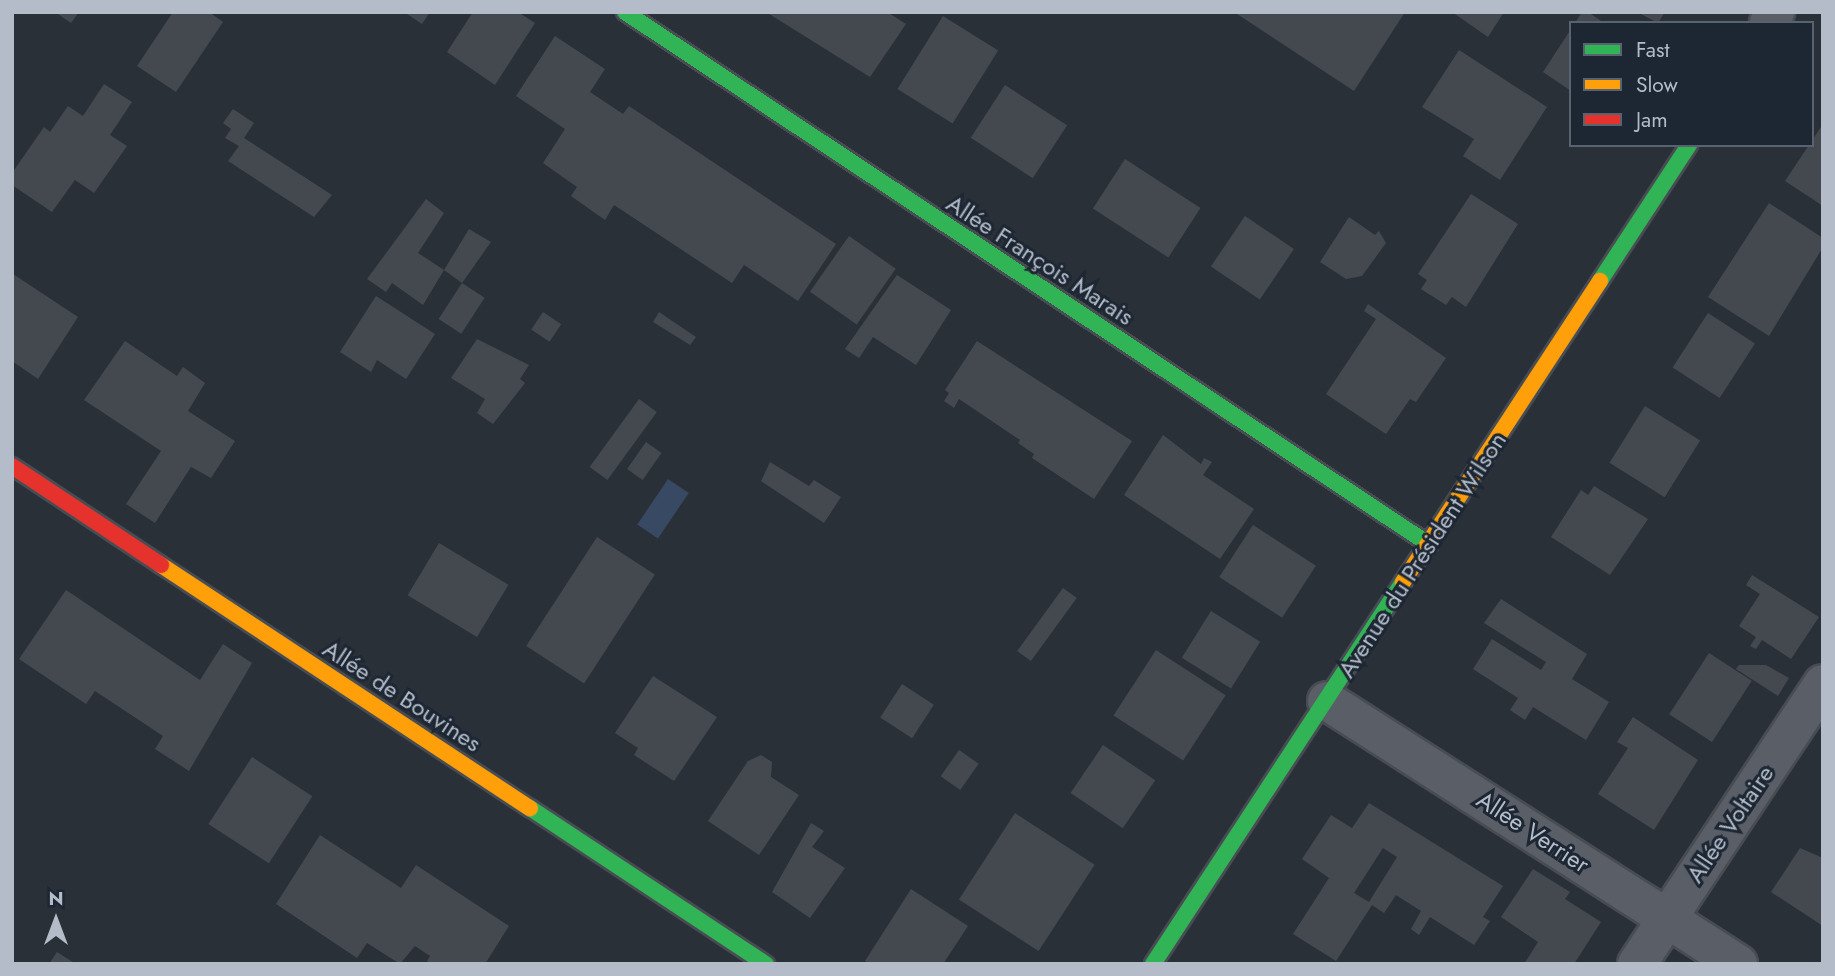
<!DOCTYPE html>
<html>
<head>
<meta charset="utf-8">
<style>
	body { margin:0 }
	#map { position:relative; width:1835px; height:976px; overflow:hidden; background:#2a3038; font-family:Jost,sans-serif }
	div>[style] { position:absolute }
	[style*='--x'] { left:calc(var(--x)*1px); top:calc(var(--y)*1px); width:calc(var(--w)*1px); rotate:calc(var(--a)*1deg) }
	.water>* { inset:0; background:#384963; transform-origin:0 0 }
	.building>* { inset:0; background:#444950; transform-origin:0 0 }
	.roads { filter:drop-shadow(2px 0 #484c53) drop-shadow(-2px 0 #484c53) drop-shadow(0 2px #484c53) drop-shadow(0 -2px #484c53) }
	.street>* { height:38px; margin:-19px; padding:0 19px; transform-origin:19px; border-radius:19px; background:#5a5e66 }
	.fast>* { height:16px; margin:-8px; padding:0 8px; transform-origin:8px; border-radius:8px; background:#30b455 }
	.slow>* { height:16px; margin:-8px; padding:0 8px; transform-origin:8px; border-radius:8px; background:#ff9f0a }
	.jam>* { height:16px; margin:-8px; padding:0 8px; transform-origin:8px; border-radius:8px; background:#e5322d }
	span { translate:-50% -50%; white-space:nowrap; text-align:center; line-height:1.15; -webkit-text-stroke:6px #1d2633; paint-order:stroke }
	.street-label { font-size:24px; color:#b4bcc9 }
	.frame { position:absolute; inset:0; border:14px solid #b4bcc9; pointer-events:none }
	.legend { position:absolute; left:1569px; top:21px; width:245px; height:126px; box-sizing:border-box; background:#1d2633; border:2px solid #59626f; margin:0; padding:9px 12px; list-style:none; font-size:21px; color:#b4bcc9 }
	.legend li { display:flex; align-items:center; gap:14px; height:35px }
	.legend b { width:35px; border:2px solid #59626f }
	.north { position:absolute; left:21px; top:885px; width:70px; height:70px; -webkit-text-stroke:5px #1d2633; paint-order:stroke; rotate:0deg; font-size:19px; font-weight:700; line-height:28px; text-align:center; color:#b4bcc9 }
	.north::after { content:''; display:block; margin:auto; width:24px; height:32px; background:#b4bcc9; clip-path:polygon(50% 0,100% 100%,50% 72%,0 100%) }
</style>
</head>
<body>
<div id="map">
	<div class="water">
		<i style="left:668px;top:479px;width:25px;height:55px;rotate:34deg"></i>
	</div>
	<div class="building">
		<i style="clip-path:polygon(55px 12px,79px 12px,71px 23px)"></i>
		<i style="clip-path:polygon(173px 12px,209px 12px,223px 22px,176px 92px,137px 66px)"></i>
		<i style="clip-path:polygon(404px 12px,430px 12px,422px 24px)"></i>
		<i style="clip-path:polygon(473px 12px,518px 12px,535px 23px,495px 85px,447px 52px)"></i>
		<i style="clip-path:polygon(766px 12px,887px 12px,906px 24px,870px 77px)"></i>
		<i style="clip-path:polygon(1234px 12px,1405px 12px,1354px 91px)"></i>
		<i style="clip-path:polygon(1452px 12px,1504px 12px,1488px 37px)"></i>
		<i style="clip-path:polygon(1582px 12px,1588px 12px,1604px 23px,1575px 23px)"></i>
		<i style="clip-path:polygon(1637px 12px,1665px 12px,1658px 23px)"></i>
		<i style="left:943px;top:16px;width:65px;height:86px;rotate:32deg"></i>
		<i style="clip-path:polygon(1571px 29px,1571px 91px,1543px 72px)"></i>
		<i style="clip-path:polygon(555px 36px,605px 69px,590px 92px,623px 114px,629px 106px,836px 244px,798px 301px,744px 265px,732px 283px,614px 205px,605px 220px,571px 196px,577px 187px,543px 163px,565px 129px,516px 96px)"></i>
		<i style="clip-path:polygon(1459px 50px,1547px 107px,1500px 180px,1463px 156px,1474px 139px,1422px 107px)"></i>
		<i style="clip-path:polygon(104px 84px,132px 102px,110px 135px,127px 146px,94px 193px,75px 180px,52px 212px,12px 185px,12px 173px,44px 127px,50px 132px,68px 106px,83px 116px)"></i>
		<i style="left:1005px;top:85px;width:74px;height:63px;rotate:33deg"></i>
		<i style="clip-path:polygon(233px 109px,254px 123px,244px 138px,332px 195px,314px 217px,228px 161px,239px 146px,225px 138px,231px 129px,223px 123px)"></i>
		<i style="clip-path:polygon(1823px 124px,1823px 206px,1785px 181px)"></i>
		<i style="left:1125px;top:159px;width:90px;height:59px;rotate:33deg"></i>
		<i style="clip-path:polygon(1471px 194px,1518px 224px,1466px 307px,1452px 297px,1446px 305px,1421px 289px,1427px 280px,1418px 274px)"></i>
		<i style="clip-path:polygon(426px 199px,444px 213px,418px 253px,444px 270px,423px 305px,392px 283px,386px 292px,367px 279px)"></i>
		<i style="clip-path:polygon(1769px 203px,1823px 238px,1823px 247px,1769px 336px,1708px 297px)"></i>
		<i style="left:1245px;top:216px;width:59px;height:61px;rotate:34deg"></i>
		<i style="clip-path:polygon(1349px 217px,1375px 235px,1379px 231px,1386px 243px,1362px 276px,1346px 279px,1320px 262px)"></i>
		<i style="clip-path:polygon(469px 229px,491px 242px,462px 283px,444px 270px)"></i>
		<i style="left:849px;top:236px;width:57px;height:68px;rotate:35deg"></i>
		<i style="clip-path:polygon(13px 274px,78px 317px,38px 379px,12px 361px)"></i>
		<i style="clip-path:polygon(897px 275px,951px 310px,916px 365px,873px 337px,859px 358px,845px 349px)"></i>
		<i style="left:462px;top:283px;width:27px;height:43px;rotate:33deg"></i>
		<i style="clip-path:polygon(376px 296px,435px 334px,406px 379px,377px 360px,371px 372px,340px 352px)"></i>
		<i style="clip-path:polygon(1368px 304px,1446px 358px,1416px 402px,1410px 399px,1386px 434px,1326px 394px,1376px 319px,1364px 311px)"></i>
		<i style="left:543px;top:312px;width:22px;height:21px;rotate:34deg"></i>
		<i style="clip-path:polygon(659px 312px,696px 337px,690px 345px,653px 322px)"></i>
		<i style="left:1708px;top:313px;width:56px;height:65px;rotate:33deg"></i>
		<i style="clip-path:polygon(477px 339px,529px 365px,520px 379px,525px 383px,493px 424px,477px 413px,485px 399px,451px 378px)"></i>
		<i style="clip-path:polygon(125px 341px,177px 376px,183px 367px,205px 383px,188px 411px,235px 441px,211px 478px,191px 467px,155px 523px,126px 504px,161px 451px,84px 400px)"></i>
		<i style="clip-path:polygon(977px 341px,1132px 441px,1094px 499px,1032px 458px,1034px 454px,1018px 443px,1020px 440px,959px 399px,954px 408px,944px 401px,949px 393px,945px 390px)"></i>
		<i style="left:639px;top:399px;width:22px;height:84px;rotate:36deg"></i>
		<i style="left:1645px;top:406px;width:65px;height:67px;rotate:32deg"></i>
		<i style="clip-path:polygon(1163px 435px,1201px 464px,1204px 458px,1212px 462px,1203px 475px,1254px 509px,1220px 559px,1124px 495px)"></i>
		<i style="left:646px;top:442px;width:19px;height:33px;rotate:35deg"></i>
		<i style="clip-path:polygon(770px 462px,809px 486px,814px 480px,841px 497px,824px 523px,761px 481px)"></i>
		<i style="clip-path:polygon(1594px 486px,1648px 519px,1610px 575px,1551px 537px,1581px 490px,1588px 495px)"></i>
		<i style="left:1253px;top:525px;width:75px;height:62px;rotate:33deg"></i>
		<i style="left:597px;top:537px;width:69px;height:130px;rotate:33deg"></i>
		<i style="left:439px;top:543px;width:81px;height:61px;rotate:31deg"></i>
		<i style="clip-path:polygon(1752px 575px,1819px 617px,1791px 659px,1762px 640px,1756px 649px,1750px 646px,1756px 637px,1739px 626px,1760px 594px,1746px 585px)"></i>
		<i style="left:1063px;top:588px;width:17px;height:78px;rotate:36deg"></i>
		<i style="clip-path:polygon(66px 590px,200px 680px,223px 644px,252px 663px,189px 771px,155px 749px,163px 736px,95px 691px,86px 704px,19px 659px)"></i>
		<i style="clip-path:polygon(1501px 599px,1587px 654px,1572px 679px,1609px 702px,1586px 740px,1533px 707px,1525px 720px,1510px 710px,1518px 698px,1473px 669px,1492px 639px,1541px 670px,1546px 662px,1484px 623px)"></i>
		<i style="left:1211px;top:611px;width:58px;height:55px;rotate:32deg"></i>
		<i style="left:1156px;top:650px;width:83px;height:78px;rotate:33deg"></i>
		<i style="left:1709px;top:653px;width:51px;height:73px;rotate:33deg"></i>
		<i style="clip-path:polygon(1739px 665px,1766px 665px,1789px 678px,1778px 696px,1736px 669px)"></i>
		<i style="clip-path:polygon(653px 676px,717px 717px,674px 781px,634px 755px,638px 748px,615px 733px)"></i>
		<i style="left:902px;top:684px;width:38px;height:40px;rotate:33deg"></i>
		<i style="clip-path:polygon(1633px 717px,1698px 760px,1654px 830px,1598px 794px,1628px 748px,1617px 742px)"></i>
		<i style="left:1103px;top:745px;width:63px;height:58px;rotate:34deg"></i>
		<i style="left:959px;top:750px;width:24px;height:32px;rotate:35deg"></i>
		<i style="clip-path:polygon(761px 755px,772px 762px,771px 777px,799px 795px,759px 855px,708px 821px,748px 761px)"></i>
		<i style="left:252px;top:757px;width:72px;height:80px;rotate:33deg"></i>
		<i style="clip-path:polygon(evenodd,1369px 803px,1503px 886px,1483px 917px,1490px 921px,1474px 945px,1430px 917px,1419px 935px,1411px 929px,1421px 911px,1396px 895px,1384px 913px,1372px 905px,1336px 961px,1293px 934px,1329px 878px,1302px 859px,1331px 815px,1352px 828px,1369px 803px,1383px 848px,1397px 857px,1369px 902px,1354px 893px,1383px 848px)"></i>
		<i style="left:1015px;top:813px;width:95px;height:103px;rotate:33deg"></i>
		<i style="clip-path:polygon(811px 823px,824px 831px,812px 847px,845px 868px,810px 918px,772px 892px)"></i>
		<i style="clip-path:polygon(320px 835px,401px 888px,416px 865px,509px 926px,485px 964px,432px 964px,427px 961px,430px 956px,415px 946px,400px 964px,367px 943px,357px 958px,276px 904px)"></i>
		<i style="clip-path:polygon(1800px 848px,1823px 858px,1823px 926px,1771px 892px)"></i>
		<i style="clip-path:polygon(1533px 869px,1570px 892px,1565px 899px,1601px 922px,1574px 964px,1524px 964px,1538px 942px,1501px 917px)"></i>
		<i style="clip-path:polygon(911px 889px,968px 926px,943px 964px,870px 964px,865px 961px)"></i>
		<i style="clip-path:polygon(57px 952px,76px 964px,49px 964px)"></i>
	</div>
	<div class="roads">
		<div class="street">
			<i style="--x:1769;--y:23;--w:13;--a:-61"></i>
			<i style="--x:1327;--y:701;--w:488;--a:32.6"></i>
			<i style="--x:1637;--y:964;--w:336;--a:-56.4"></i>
		</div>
		<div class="fast">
			<i style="--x:625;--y:12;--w:965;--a:33.51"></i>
			<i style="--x:1600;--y:281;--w:163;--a:-56.8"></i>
			<i style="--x:530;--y:808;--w:283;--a:33.5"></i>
			<i style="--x:1153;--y:964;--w:457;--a:-56.8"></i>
		</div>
		<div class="slow">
			<i style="--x:161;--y:565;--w:442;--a:33.4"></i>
			<i style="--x:1403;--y:582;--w:360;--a:-56.8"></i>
		</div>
		<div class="jam">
			<i style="--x:12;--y:466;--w:179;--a:33.6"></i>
		</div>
	</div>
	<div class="street-label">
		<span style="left:1040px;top:260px;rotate:33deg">Allée François Marais</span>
		<span style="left:1422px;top:555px;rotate:-57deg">Avenue du Président Wilson</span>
		<span style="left:402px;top:696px;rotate:33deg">Allée de Bouvines</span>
		<span style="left:1730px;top:824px;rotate:-56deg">Allée Voltaire</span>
		<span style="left:1533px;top:832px;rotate:33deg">Allée Verrier</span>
	</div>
	<div class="frame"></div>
	<ul class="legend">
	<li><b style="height:9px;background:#30b455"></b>Fast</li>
	<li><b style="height:9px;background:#ff9f0a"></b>Slow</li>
	<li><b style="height:9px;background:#e5322d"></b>Jam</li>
	</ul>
	<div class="north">N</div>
</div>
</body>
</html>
